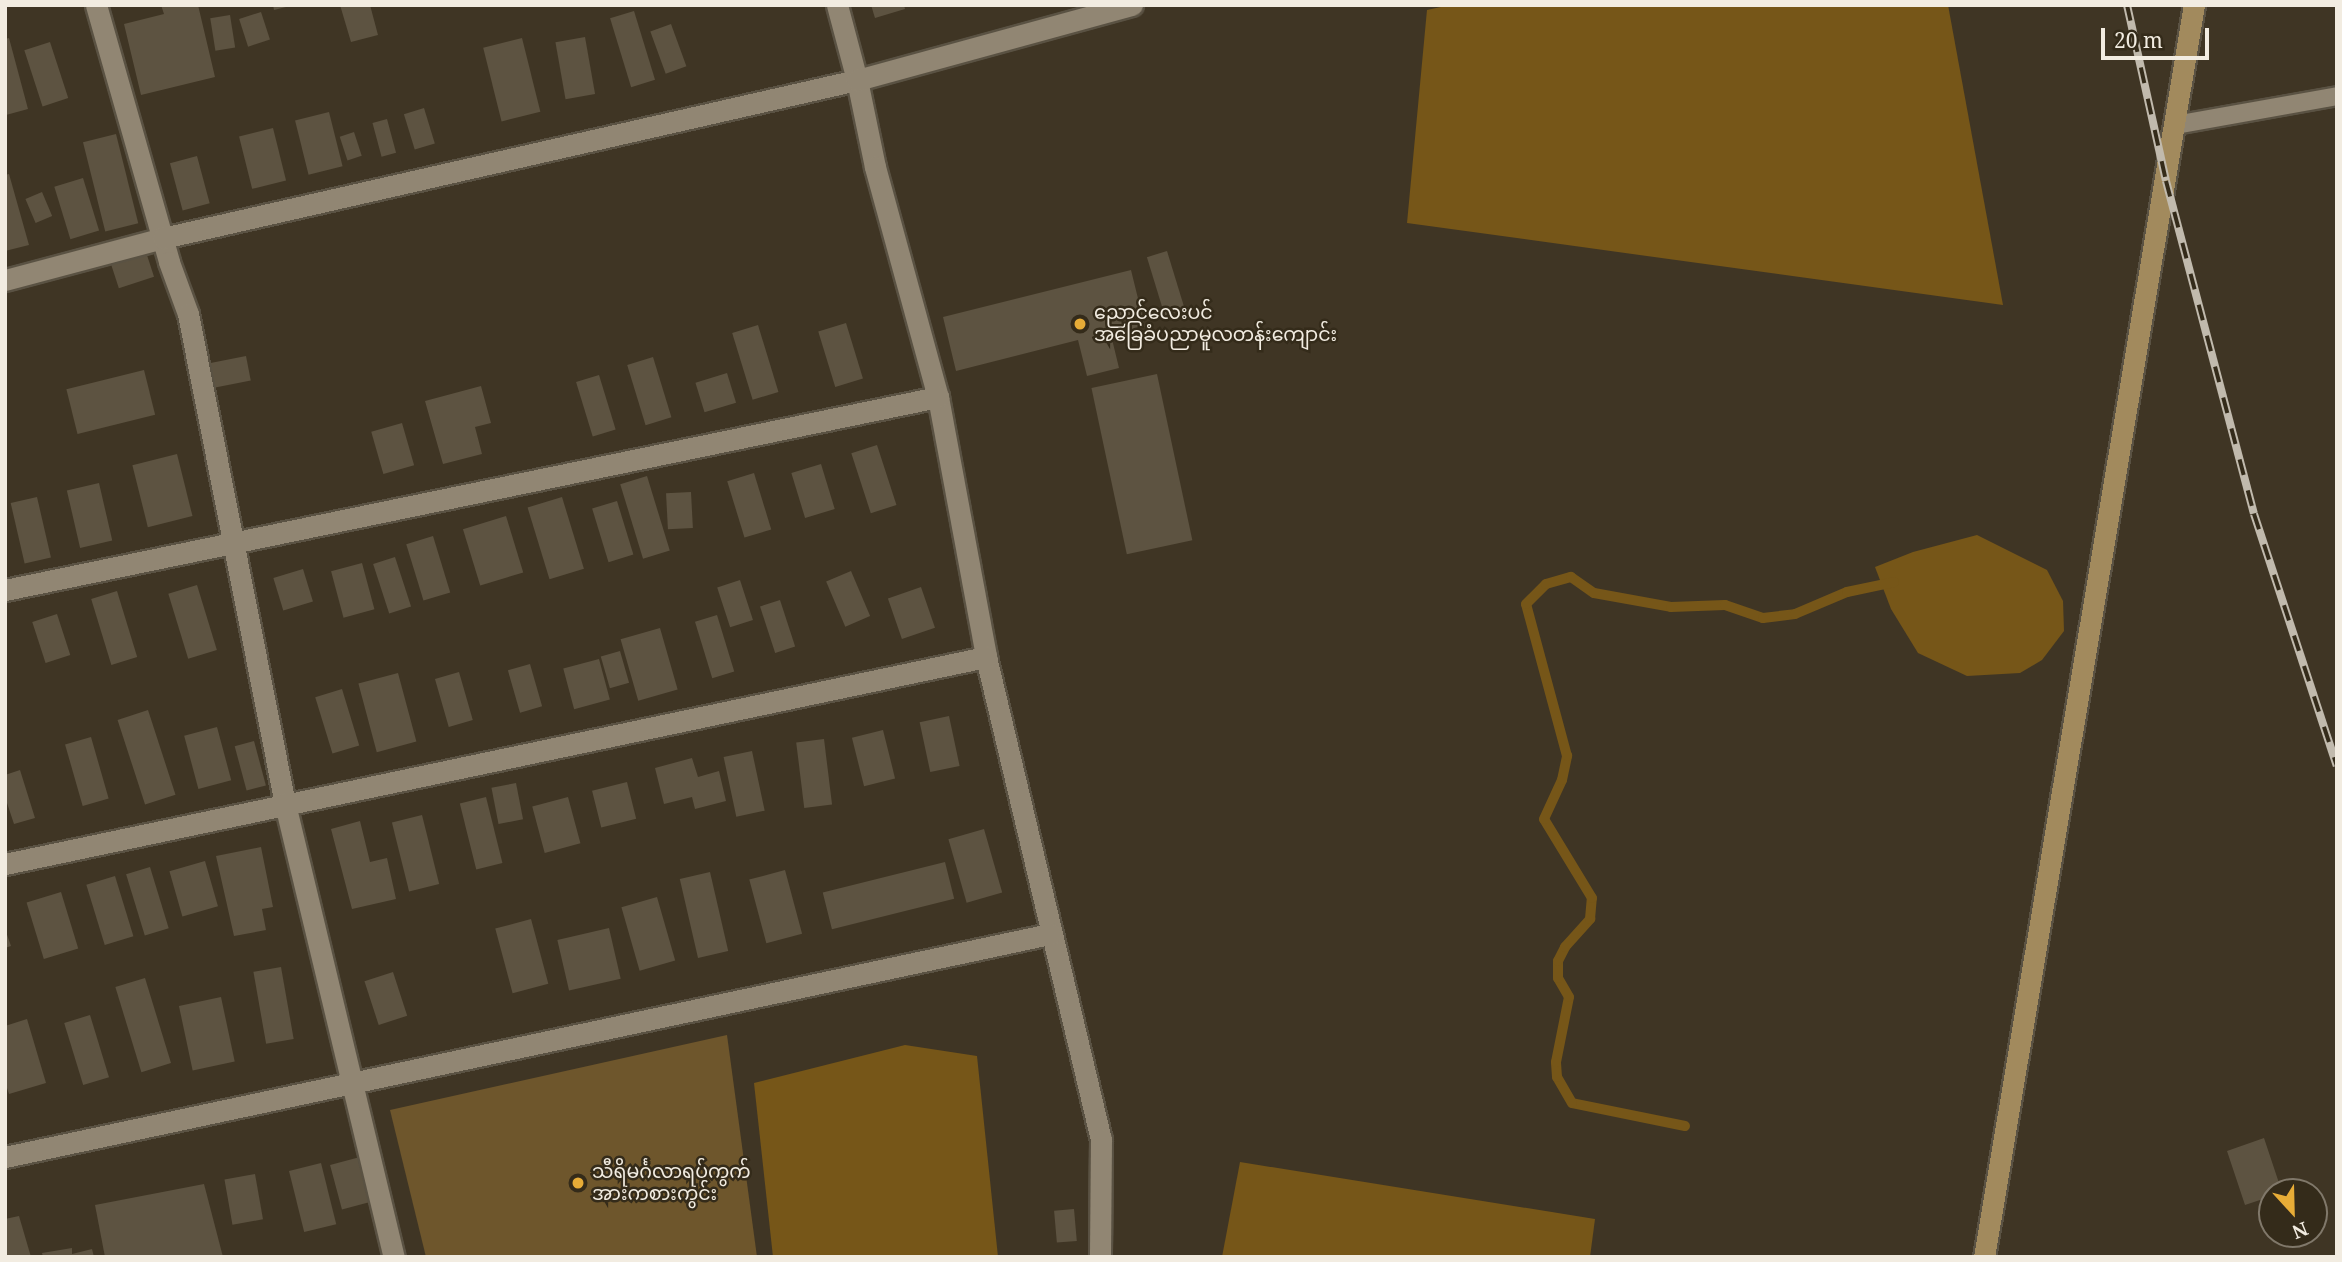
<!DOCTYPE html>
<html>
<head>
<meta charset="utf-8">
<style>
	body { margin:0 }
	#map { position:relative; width:2342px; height:1262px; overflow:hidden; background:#3f3524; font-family:"Noto Serif","Noto Sans Myanmar",serif }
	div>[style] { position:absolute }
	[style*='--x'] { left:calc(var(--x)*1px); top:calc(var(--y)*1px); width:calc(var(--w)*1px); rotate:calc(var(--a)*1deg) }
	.green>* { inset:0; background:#6e562c }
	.water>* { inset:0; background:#765618 }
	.stream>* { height:10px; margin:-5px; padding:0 5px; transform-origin:5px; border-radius:5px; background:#765618 }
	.building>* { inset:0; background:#5d5341; transform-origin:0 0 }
	.roads { filter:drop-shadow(2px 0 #5a5243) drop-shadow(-2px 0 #5a5243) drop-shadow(0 2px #5a5243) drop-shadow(0 -2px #5a5243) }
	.lane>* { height:18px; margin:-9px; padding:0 9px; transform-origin:9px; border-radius:9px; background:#918673 }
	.street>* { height:21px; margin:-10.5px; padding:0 10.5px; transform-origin:10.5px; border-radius:10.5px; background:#918673 }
	.secondary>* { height:21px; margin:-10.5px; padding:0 10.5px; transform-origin:10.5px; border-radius:10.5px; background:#a28a5d }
	.rail>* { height:8px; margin-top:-4px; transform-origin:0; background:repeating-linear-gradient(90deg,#342b1a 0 16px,#c1baad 0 32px); box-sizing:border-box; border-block:2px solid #c1baad }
	.dots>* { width:19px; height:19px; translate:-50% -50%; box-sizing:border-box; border:4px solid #342b1a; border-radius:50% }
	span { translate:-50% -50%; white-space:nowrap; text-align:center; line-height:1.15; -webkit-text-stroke:5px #342b1a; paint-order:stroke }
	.poi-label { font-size:19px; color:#f2ece1 }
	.left { translate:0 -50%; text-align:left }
	.frame { position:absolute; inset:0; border:7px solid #f2ece1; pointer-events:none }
	.north { position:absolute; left:2258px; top:1178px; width:70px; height:70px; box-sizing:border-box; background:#342b1a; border:2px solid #80786a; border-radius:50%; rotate:158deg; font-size:19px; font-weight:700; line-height:28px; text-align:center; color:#f2ece1 }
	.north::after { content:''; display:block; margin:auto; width:24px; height:32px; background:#e7ac37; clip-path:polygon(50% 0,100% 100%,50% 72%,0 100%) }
	.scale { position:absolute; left:2101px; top:28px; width:108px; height:32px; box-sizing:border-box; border:4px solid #f2ece1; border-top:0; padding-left:9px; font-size:21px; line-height:24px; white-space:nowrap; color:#f2ece1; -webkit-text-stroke:5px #342b1a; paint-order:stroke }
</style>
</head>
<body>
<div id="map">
	<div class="green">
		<i style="clip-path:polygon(727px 1035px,757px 1257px,426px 1257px,390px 1110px)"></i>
	</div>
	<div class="water">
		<i style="clip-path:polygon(1450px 5px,1948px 5px,2003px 305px,1407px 223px,1427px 10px)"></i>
		<i style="clip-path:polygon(1977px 535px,2047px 570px,2063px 601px,2064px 631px,2042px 660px,2020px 673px,1967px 676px,1918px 653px,1891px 609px,1875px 567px,1913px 552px)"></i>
		<i style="clip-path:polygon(905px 1045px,977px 1056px,998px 1257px,773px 1257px,754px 1083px)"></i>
		<i style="clip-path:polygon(1240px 1162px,1595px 1219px,1590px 1257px,1222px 1257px)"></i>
	</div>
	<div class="stream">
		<i style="--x:1685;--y:1126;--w:115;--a:-168.5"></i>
		<i style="--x:1572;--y:1103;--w:30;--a:-120"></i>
		<i style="--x:1557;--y:1077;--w:15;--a:-94"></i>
		<i style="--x:1556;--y:1062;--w:66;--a:-78.7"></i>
		<i style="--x:1569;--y:997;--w:22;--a:-120"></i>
		<i style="--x:1558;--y:978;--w:17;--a:-90"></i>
		<i style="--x:1558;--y:961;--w:16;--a:-63"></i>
		<i style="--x:1565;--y:947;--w:38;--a:-48"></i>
		<i style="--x:1590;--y:919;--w:21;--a:-85"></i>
		<i style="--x:1592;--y:898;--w:92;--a:-121.3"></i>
		<i style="--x:1544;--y:819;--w:43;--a:-65.2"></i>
		<i style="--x:1562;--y:780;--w:25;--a:-78"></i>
		<i style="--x:1567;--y:756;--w:157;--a:-105.1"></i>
		<i style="--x:1526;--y:604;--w:28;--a:-45"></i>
		<i style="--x:1546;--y:584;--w:26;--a:-16"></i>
		<i style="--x:1571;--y:577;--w:28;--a:35"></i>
		<i style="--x:1594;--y:593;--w:78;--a:10.3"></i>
		<i style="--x:1671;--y:607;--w:54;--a:-2.1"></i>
		<i style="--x:1725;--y:605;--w:40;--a:18.9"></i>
		<i style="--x:1763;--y:618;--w:32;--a:-7"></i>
		<i style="--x:1795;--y:614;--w:56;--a:-22.9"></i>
		<i style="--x:1847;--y:592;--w:48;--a:-12"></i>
	</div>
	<div class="building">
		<i style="clip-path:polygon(161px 5px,198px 5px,215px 77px,141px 95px,124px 24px,164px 14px)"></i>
		<i style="clip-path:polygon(273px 5px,290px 5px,290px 6px,274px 10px)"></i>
		<i style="clip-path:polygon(340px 5px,370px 5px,378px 35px,351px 42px)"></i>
		<i style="clip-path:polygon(871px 5px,904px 5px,905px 9px,875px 18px)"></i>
		<i style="left:634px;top:11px;width:72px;height:25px;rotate:73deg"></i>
		<i style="left:261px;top:12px;width:29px;height:23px;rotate:72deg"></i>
		<i style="left:230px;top:15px;width:33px;height:20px;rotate:81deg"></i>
		<i style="left:671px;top:24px;width:45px;height:22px;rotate:70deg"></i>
		<i style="left:585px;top:37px;width:58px;height:30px;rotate:80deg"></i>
		<i style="clip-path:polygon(9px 38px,28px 109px,6px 115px,5px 39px)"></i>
		<i style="left:522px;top:38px;width:76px;height:40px;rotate:76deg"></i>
		<i style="left:50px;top:42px;width:59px;height:27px;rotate:72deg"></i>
		<i style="left:424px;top:108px;width:37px;height:21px;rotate:73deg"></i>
		<i style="left:329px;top:112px;width:56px;height:35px;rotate:76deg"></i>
		<i style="left:387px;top:119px;width:35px;height:15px;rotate:75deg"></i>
		<i style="left:273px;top:128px;width:54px;height:35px;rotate:76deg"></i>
		<i style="left:354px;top:132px;width:25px;height:15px;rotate:72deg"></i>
		<i style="left:116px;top:134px;width:92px;height:34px;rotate:76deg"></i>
		<i style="left:197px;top:156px;width:49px;height:28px;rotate:75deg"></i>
		<i style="clip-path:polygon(9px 174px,29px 245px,5px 251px,5px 175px)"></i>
		<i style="left:83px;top:178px;width:55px;height:30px;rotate:73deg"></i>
		<i style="left:42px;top:192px;width:26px;height:18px;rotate:67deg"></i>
		<i style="left:1167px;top:251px;width:61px;height:21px;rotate:73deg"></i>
		<i style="left:146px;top:252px;width:26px;height:37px;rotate:72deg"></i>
		<i style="clip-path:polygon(1131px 270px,1145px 327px,1111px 335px,1119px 368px,1087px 376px,1078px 340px,956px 371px,943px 317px)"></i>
		<i style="left:846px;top:323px;width:58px;height:29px;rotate:73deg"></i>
		<i style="left:758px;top:325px;width:70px;height:27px;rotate:73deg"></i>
		<i style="left:246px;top:356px;width:25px;height:40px;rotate:79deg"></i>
		<i style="left:653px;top:357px;width:63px;height:27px;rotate:73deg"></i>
		<i style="left:144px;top:370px;width:46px;height:80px;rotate:76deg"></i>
		<i style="left:727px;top:373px;width:31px;height:33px;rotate:73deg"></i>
		<i style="left:1157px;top:374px;width:170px;height:67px;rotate:78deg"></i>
		<i style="left:599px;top:375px;width:57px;height:24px;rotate:73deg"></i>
		<i style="clip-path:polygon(481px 386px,491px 423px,475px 427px,482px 454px,443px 464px,425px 401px)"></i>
		<i style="left:402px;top:423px;width:44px;height:32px;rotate:74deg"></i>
		<i style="left:877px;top:445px;width:63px;height:27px;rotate:72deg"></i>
		<i style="left:177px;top:454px;width:64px;height:46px;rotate:76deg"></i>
		<i style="left:821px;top:464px;width:47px;height:31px;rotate:73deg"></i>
		<i style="left:754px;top:473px;width:59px;height:28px;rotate:73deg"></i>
		<i style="left:647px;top:476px;width:78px;height:28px;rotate:73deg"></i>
		<i style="left:99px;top:483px;width:59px;height:33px;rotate:77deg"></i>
		<i style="left:691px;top:492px;width:36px;height:25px;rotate:87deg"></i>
		<i style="left:37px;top:497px;width:62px;height:27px;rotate:77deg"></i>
		<i style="left:562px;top:497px;width:75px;height:36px;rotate:73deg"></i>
		<i style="left:617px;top:501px;width:56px;height:26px;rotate:73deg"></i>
		<i style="left:506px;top:516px;width:59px;height:45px;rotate:73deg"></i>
		<i style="left:433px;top:536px;width:59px;height:28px;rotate:73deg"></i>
		<i style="left:395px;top:557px;width:52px;height:23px;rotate:72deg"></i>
		<i style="left:362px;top:563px;width:48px;height:32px;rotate:75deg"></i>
		<i style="left:303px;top:569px;width:34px;height:31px;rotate:73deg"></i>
		<i style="left:851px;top:571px;width:49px;height:27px;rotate:67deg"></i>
		<i style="left:740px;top:580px;width:42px;height:24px;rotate:72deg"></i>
		<i style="left:197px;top:585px;width:68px;height:30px;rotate:73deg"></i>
		<i style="left:921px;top:587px;width:43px;height:35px;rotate:71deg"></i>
		<i style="left:117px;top:591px;width:69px;height:27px;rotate:73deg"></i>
		<i style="left:780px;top:600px;width:49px;height:21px;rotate:72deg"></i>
		<i style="left:57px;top:614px;width:43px;height:26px;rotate:72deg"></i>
		<i style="left:717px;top:615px;width:59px;height:23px;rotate:73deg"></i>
		<i style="left:660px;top:628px;width:64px;height:41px;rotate:74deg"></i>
		<i style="left:620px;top:651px;width:33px;height:20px;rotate:74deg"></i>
		<i style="left:599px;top:659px;width:42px;height:37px;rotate:75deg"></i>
		<i style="left:530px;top:664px;width:44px;height:23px;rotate:74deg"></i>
		<i style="left:459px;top:672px;width:50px;height:25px;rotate:74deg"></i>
		<i style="left:398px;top:673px;width:71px;height:41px;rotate:75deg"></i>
		<i style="left:342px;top:689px;width:59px;height:28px;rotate:73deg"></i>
		<i style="left:148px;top:710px;width:89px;height:32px;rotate:72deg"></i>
		<i style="left:949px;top:716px;width:51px;height:30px;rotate:78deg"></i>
		<i style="left:217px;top:727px;width:55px;height:34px;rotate:75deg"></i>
		<i style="left:883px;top:730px;width:50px;height:32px;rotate:76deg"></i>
		<i style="left:91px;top:737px;width:64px;height:27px;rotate:74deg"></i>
		<i style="left:824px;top:739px;width:66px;height:28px;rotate:83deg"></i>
		<i style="left:254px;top:741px;width:46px;height:20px;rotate:75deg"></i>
		<i style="left:752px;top:751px;width:61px;height:29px;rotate:78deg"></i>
		<i style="clip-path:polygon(692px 758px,698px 777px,719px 771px,726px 801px,695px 809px,692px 797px,664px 804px,655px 768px)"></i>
		<i style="clip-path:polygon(20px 770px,35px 818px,14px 824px,5px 797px,5px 775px)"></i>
		<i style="left:627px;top:782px;width:38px;height:36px;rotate:76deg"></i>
		<i style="left:516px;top:783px;width:37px;height:25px;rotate:79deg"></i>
		<i style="left:486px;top:797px;width:68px;height:27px;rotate:76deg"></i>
		<i style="left:568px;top:797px;width:48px;height:37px;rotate:75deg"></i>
		<i style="left:422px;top:815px;width:71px;height:31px;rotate:76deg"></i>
		<i style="clip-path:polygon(360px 821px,370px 862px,387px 858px,396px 899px,352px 909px,331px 829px)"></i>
		<i style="left:984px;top:829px;width:66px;height:37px;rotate:74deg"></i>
		<i style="clip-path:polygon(261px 847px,273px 907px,262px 909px,266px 930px,234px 936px,216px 856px)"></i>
		<i style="left:205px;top:861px;width:47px;height:37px;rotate:74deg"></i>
		<i style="left:945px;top:862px;width:38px;height:126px;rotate:76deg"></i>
		<i style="left:150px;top:867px;width:64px;height:25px;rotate:73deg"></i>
		<i style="left:785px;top:870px;width:66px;height:37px;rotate:75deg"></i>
		<i style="left:710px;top:872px;width:81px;height:31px;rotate:77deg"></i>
		<i style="left:115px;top:876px;width:63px;height:30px;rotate:73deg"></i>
		<i style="left:61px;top:892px;width:59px;height:36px;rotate:73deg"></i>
		<i style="left:657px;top:897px;width:66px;height:37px;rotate:74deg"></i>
		<i style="left:531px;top:919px;width:67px;height:37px;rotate:75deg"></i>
		<i style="left:609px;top:928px;width:52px;height:53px;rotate:77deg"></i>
		<i style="clip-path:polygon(5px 929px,11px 946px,5px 948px)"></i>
		<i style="left:281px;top:967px;width:73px;height:28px;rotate:80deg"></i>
		<i style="left:393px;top:972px;width:46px;height:30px;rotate:72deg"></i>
		<i style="left:145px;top:978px;width:89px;height:31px;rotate:73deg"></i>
		<i style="left:221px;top:997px;width:66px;height:43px;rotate:78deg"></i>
		<i style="left:90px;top:1015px;width:65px;height:27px;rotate:73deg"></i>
		<i style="clip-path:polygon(27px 1019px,46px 1083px,9px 1094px,5px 1082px,5px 1026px)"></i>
		<i style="clip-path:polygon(2264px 1138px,2282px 1192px,2272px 1192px,2272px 1196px,2245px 1205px,2227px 1151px)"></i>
		<i style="left:360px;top:1157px;width:46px;height:31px;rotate:75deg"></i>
		<i style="left:321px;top:1163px;width:63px;height:33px;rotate:76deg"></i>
		<i style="left:255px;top:1174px;width:46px;height:31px;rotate:80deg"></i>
		<i style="clip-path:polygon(204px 1184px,223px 1257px,105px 1257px,95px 1205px)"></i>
		<i style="left:1074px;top:1209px;width:32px;height:20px;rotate:85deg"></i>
		<i style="clip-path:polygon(19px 1216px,31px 1257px,5px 1257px,5px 1219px)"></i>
		<i style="clip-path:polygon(72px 1248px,72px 1254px,92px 1249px,94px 1257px,43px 1257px,42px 1253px)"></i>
	</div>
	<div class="roads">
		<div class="lane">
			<i style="--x:2175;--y:125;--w:165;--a:-10.1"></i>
		</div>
		<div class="street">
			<i style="--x:96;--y:5;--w:267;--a:74.1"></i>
			<i style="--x:169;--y:262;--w:55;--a:69.9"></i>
			<i style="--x:188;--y:314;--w:500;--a:78.8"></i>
			<i style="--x:285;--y:804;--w:466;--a:76.5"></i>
			<i style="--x:837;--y:5;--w:78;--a:75.1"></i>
			<i style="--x:857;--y:80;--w:89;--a:78.3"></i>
			<i style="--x:875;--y:167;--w:238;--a:74.7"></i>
			<i style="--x:938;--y:397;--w:264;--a:79.5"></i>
			<i style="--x:986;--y:657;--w:496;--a:76.6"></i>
			<i style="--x:1101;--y:1139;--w:118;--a:90.5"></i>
			<i style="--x:5;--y:280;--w:163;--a:-14.9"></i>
			<i style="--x:163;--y:238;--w:712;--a:-12.83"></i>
			<i style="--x:857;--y:80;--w:285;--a:-15.3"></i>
			<i style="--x:5;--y:590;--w:953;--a:-11.69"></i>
			<i style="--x:5;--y:864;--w:1003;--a:-11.92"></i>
			<i style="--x:5;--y:1157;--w:1069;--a:-12.05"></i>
		</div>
		<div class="secondary">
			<i style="--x:1984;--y:1257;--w:1269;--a:-80.48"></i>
		</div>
	</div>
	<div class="rail">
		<i style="--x:2127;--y:5;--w:180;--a:77.5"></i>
		<i style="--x:2166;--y:181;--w:344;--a:75.2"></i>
		<i style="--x:2254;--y:514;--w:265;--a:71.8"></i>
	</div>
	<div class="dots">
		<i style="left:1080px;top:324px;background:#e7ac37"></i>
		<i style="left:578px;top:1183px;background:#e7ac37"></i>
	</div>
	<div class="poi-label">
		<span class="left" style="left:1094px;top:324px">ညောင်လေးပင်<br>အခြေခံပညာမူလတန်းကျောင်း</span>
		<span class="left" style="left:592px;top:1183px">သီရိမင်္ဂလာရပ်ကွက်<br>အားကစားကွင်း</span>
	</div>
	<div class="frame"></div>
	<div class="north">N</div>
	<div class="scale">20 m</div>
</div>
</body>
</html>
